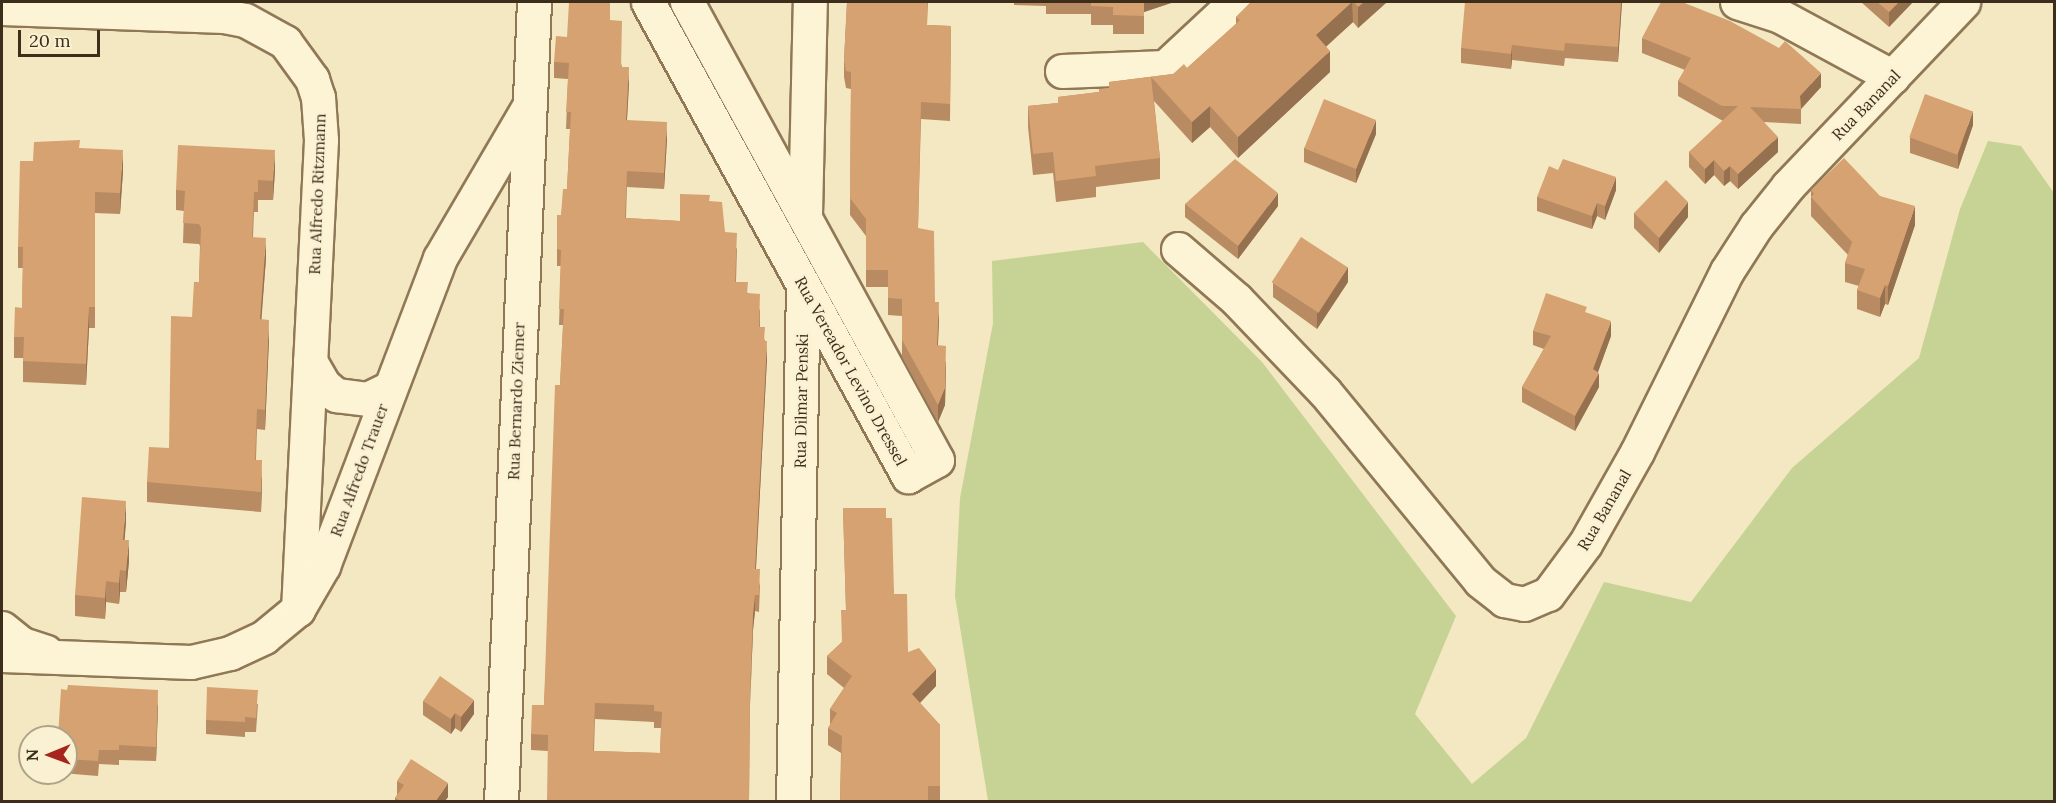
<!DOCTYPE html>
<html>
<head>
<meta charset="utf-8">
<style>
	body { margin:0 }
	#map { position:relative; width:2056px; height:803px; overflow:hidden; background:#f3e8c1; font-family:Lora,serif }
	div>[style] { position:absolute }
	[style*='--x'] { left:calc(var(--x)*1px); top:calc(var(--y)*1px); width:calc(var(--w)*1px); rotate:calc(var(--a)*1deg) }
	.green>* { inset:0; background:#c7d394 }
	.roads { filter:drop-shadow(2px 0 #907856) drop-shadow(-2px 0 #907856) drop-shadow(0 2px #907856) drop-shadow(0 -2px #907856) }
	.minor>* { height:33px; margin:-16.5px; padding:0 16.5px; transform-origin:16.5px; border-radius:16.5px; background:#fdf4d6 }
	.wall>* { inset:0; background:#b88b62 }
	.shaded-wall>* { inset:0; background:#967150 }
	.building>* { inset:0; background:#d6a272; transform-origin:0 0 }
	span { translate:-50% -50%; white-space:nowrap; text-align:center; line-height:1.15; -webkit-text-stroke:4.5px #faf1d2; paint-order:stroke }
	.street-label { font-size:16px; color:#3d2e1c }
	.frame { position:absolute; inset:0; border:3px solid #3d2e1c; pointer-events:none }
	.north { position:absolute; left:18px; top:725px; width:60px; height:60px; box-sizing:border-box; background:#faf1d2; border:2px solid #aea389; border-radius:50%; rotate:269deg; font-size:16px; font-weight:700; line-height:24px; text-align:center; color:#3d2e1c }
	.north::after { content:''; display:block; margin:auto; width:21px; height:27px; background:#a6261e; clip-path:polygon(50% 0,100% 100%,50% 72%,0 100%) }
	.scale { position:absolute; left:18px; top:30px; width:82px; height:27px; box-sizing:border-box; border:3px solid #3d2e1c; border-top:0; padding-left:8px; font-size:18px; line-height:21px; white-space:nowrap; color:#3d2e1c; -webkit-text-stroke:4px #faf1d2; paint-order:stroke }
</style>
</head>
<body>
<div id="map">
	<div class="green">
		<i style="clip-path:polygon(1988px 141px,2021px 146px,2054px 193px,2054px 801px,988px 801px,955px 596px,960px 498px,993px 323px,992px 261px,1143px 242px,1262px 362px,1456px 616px,1415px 714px,1472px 784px,1526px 738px,1604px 582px,1691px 602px,1792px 468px,1919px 358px,1960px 209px)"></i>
	</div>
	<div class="roads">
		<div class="minor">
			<i style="--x:648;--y:2;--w:541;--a:61.25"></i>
			<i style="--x:908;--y:476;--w:33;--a:-29"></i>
			<i style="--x:937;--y:460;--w:522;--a:-118.63"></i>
			<i style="--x:1737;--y:2;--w:45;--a:18"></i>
			<i style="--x:1780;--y:16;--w:128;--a:28.4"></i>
			<i style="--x:2;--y:8;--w:222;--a:2.1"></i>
			<i style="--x:224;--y:16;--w:21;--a:11"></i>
			<i style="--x:245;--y:20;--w:46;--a:28.8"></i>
			<i style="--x:285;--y:42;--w:46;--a:53.9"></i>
			<i style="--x:312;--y:79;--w:19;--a:72"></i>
			<i style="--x:318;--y:97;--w:43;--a:86"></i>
			<i style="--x:321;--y:140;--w:470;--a:92.8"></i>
			<i style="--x:1062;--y:71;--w:103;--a:-2.2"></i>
			<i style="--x:1165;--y:67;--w:96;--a:-42.9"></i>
			<i style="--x:805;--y:215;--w:213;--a:-88.7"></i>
			<i style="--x:1178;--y:249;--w:77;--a:40.8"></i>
			<i style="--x:1236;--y:299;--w:129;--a:46.3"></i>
			<i style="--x:1325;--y:392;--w:244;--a:50.6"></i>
			<i style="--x:1480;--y:581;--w:31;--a:38"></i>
			<i style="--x:1504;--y:600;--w:20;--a:11"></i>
			<i style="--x:1524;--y:604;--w:26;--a:-23"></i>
			<i style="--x:1548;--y:594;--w:62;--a:-53.5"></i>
			<i style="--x:1585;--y:544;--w:106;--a:-60.5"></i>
			<i style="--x:1637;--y:452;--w:202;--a:-63.6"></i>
			<i style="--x:1727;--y:271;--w:54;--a:-57.2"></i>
			<i style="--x:1756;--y:226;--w:51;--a:-51.3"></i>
			<i style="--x:1788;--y:186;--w:254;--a:-46.4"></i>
			<i style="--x:310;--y:361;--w:28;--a:60"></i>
			<i style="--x:324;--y:385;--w:16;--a:40"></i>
			<i style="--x:336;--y:395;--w:31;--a:7"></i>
			<i style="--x:367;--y:399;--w:25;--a:-26"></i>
			<i style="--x:2;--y:628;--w:26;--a:39"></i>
			<i style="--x:22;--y:644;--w:25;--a:18"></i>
			<i style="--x:2;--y:655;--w:189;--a:2.1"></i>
			<i style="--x:191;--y:662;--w:40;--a:-13"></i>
			<i style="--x:230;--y:653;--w:38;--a:-25"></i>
			<i style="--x:264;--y:637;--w:44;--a:-39.5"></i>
			<i style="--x:298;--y:609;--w:50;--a:-59.8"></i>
			<i style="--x:323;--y:566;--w:329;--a:-69.2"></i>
			<i style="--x:440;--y:258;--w:172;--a:-59.6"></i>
			<i style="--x:501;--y:802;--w:801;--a:-87.64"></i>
			<i style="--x:793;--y:802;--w:515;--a:-88.89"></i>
		</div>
	</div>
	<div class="wall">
		<i style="clip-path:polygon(847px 2px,928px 2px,927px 25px,951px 26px,950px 121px,921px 119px,918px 228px,939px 319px,938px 345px,946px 363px,945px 405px,938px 422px,902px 357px,902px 316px,888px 315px,888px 287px,866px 287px,866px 236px,850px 215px,851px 89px,846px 88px,844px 77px,844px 60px)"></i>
		<i style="clip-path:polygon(1014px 2px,1174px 2px,1144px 12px,1144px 34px,1113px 34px,1113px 25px,1091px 25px,1091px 14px,1046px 14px,1046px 6px,1014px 5px)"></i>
		<i style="clip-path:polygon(1251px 2px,1387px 2px,1358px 28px,1353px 22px,1326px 46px,1330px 72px,1238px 158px,1210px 127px,1192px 143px,1154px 101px,1160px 158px,1160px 179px,1096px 187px,1096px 197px,1056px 202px,1053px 173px,1033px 175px,1028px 127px,1028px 106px,1058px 103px,1058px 97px,1099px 92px,1109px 88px,1109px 82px,1173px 74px,1187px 68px,1236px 24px,1236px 17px)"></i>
		<i style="clip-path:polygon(1622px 2px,1618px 62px,1565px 58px,1564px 66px,1512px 60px,1511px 69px,1461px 63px,1461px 48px)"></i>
		<i style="clip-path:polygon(1861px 2px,1913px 2px,1889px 27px)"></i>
		<i style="clip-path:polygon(evenodd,610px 20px,622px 67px,629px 83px,627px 120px,667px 139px,664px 189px,627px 187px,626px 218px,680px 221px,710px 201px,725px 232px,737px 249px,736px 282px,748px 293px,760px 310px,760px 327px,765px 341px,767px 358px,756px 569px,760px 586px,759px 612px,755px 611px,753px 630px,750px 706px,749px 801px,548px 751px,531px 750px,531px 734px,544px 705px,563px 325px,559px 325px,561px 266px,557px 266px,557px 215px,561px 215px,567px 189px,570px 129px,566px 129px,568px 79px,554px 78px,554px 62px,610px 20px,595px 719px,654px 722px,654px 728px,661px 728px,660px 753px,594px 751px,595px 719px)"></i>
		<i style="clip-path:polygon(1642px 38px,1821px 87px,1801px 109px,1801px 124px,1764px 122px,1778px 152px,1738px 189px,1730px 181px,1724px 186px,1714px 175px,1705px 184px,1689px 167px,1689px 152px,1723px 121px,1678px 96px,1678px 81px,1685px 70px,1642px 53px)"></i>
		<i style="clip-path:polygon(1973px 125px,1958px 169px,1910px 153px,1910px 138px)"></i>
		<i style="clip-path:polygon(1376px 134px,1356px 183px,1304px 162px,1304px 148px)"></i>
		<i style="clip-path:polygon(80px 148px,123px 171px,120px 214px,95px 213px,95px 328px,89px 328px,86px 385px,23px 382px,23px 358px,14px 358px,14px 337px,22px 308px,23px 268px,18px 268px,18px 247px,33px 161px)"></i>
		<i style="clip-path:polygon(275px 170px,273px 200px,258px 200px,258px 212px,254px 212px,253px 237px,266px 258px,261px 319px,269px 339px,265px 430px,257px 429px,256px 460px,262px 480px,261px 512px,147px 502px,147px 482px,169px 448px,199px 282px,200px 246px,199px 244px,183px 243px,184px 211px,176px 210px,176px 190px)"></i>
		<i style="clip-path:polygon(1616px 190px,1605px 220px,1597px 216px,1592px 229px,1537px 211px,1537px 197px)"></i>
		<i style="clip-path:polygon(1811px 190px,1880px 196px,1915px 225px,1888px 305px,1885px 304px,1880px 317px,1857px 309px,1857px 290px,1859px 286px,1845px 282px,1845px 263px,1848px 255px,1811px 216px)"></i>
		<i style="clip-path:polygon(1185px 204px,1278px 206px,1238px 259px,1185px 217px)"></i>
		<i style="clip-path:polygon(1634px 213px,1688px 217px,1659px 253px,1634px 228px)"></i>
		<i style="clip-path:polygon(1348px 282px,1317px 329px,1273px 297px,1273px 283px)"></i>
		<i style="clip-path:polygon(1587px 313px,1611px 336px,1598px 372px,1599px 387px,1575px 431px,1522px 402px,1522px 387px,1544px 349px,1533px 345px,1533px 331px)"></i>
		<i style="clip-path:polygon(843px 508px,886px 518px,894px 594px,908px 652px,936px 686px,920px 703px,940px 725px,940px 801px,840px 801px,841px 753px,828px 745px,828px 728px,830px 725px,830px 709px,844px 688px,827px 674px,827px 656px,842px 642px,846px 610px)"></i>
		<i style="clip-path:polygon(126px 522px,124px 540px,129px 561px,126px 592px,120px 592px,119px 604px,106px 602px,105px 619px,75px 616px,75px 595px)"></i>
		<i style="clip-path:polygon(423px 701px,474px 714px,461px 732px,455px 728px,451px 734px,423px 715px)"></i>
		<i style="clip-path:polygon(258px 704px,256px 732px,245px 732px,245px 737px,206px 734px,206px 720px)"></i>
		<i style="clip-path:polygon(158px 705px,156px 761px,119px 760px,119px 765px,99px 764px,98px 776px,61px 773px,66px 773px,66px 737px)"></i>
		<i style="clip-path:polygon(397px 781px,448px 797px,445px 801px,395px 801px,395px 798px,397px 795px)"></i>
	</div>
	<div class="shaded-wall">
		<i style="clip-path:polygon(1144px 2px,1174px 2px,1144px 12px,1144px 34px)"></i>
		<i style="clip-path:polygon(1352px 2px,1353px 22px,1316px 56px,1316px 35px)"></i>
		<i style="clip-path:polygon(1364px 2px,1387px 2px,1358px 28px,1358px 7px)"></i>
		<i style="clip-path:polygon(1621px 2px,1622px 2px,1618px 62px,1618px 47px)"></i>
		<i style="clip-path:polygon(1899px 2px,1913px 2px,1889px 27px,1889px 12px)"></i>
		<i style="clip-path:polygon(1512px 45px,1512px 60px,1511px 69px,1511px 54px)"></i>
		<i style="clip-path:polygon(1330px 51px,1330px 72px,1238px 158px,1238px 137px)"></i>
		<i style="clip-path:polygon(629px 67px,629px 83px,626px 136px,626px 120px)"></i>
		<i style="clip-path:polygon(1821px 73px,1821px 87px,1801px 109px,1800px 96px)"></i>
		<i style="clip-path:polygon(1210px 106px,1210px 127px,1192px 143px,1192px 122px)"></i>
		<i style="clip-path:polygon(1973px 111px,1973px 125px,1958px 169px,1958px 154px)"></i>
		<i style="clip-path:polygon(1376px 120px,1376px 134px,1356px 183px,1356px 169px)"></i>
		<i style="clip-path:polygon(667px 122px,667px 139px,664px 189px,664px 173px)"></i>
		<i style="clip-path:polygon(1778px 137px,1778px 152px,1738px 189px,1738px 174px)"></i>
		<i style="clip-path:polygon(123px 150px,123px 171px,120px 214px,120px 193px)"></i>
		<i style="clip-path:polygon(275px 150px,275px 170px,273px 200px,273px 181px)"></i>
		<i style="clip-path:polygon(1714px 160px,1714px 175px,1705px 184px,1705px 169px)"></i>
		<i style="clip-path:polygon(1730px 166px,1730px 181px,1724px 186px,1724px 171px)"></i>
		<i style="clip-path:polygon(1616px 177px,1616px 190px,1605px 220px,1605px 206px)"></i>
		<i style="clip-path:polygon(1278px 193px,1278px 206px,1238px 259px,1238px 246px)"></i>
		<i style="clip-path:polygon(1688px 202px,1688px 217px,1659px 253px,1659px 238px)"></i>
		<i style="clip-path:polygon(1597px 203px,1597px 216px,1592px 229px,1592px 216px)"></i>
		<i style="clip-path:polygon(1915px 206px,1915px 225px,1888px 305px,1888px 286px)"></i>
		<i style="clip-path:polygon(266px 238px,266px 258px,260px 339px,260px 319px)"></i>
		<i style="clip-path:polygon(1348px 267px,1348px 282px,1317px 329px,1317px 314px)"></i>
		<i style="clip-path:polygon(1885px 285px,1885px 304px,1880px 317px,1880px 298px)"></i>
		<i style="clip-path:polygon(939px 302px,939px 319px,937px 362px,937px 345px)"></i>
		<i style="clip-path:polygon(89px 307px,89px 328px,86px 385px,86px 364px)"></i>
		<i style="clip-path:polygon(269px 320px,269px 339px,265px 430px,265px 410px)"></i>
		<i style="clip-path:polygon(1611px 321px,1611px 336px,1595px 380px,1599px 373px,1599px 387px,1575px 431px,1575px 416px,1593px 369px)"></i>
		<i style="clip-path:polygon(767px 341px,767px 358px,755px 585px,755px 569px)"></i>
		<i style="clip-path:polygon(946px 363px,945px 405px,938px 422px,938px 405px)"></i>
		<i style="clip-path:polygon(262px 460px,262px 480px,261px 512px,261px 492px)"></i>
		<i style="clip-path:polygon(126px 501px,126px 522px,123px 561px,123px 540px)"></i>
		<i style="clip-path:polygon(129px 540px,129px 561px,126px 592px,126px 571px)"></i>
		<i style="clip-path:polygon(120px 570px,120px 592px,119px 604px,119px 583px)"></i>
		<i style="clip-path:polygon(106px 581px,106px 602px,105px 619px,105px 598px)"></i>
		<i style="clip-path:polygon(755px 595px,755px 611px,753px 630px,750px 706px,753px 614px)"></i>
		<i style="clip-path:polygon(936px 669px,936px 686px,912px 711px,912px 694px)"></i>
		<i style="clip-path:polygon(158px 690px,158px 705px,156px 761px,156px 747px)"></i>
		<i style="clip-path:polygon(474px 700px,474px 714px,461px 732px,461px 717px)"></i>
		<i style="clip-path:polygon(455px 713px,455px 728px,451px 734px,451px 719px)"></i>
		<i style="clip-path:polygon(448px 783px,448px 797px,445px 801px,436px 801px)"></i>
	</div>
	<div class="building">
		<i style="clip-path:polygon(evenodd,569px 2px,610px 2px,610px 20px,622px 21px,621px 67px,629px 67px,626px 120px,667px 122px,664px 173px,627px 171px,625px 218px,680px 221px,680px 194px,710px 195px,709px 201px,722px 202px,725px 232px,737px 233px,735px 282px,748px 282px,747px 293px,760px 294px,759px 327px,765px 327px,764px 341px,767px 341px,755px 569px,760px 569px,759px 595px,755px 595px,753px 614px,750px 689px,749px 801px,547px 801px,548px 735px,531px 734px,532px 705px,544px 705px,555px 385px,560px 385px,564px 309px,559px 309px,561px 250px,557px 249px,557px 215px,561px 215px,563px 189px,567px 189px,571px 112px,566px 112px,569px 63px,554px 62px,556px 36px,567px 37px,569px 2px,595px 703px,654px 705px,654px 711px,662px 712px,660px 753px,593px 751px,595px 703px)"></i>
		<i style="clip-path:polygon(847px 2px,927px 2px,927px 25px,951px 26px,950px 104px,921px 102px,918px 228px,934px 231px,935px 302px,939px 302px,937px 345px,946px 346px,945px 388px,938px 405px,902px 340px,902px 299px,888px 298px,888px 270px,866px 270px,866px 219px,850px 198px,851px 72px,846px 71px,844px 60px)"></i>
		<i style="clip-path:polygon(1091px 2px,1144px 2px,1144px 16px,1113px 15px,1113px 7px,1091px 6px)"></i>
		<i style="clip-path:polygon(1251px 2px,1352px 2px,1316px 35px,1330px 51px,1238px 137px,1210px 106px,1192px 122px,1151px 77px,1160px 158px,1095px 166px,1096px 176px,1056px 181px,1053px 152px,1033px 154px,1028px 106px,1058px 103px,1058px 97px,1099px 92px,1099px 89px,1109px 88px,1109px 82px,1173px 74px,1184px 64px,1187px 68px,1240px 20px,1236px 17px)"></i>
		<i style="clip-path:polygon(1354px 2px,1364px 2px,1358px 7px)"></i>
		<i style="clip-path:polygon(1465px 2px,1621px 2px,1618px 47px,1565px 43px,1564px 51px,1512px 45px,1511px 54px,1461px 48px)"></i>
		<i style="clip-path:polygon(1661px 2px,1682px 2px,1730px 21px,1779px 48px,1785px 41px,1821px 73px,1800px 96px,1801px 109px,1750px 107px,1778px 137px,1738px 174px,1730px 166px,1724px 171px,1714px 160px,1705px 169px,1689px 152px,1738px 106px,1722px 106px,1678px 81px,1691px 58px,1642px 38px)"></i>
		<i style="clip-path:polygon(1877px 2px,1899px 2px,1889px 12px)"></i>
		<i style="left:1925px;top:94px;width:51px;height:46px;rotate:20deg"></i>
		<i style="left:1324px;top:99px;width:56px;height:53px;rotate:22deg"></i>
		<i style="clip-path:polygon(80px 140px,79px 148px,123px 150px,120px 193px,95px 192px,95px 307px,89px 307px,86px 364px,23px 361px,24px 337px,14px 337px,15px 307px,22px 308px,23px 247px,18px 247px,20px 161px,33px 161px,34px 142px)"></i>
		<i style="clip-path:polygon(178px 145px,275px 150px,273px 181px,258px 180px,258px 192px,254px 192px,252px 237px,266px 238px,260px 319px,269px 320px,265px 410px,257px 409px,255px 460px,262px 460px,261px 492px,147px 482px,149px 447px,169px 448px,171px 316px,192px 317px,194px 282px,199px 282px,201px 228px,199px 224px,183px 223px,185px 191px,176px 190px)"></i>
		<i style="clip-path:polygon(1844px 158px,1880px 196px,1915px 206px,1888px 286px,1885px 285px,1880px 298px,1857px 290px,1865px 269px,1845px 263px,1852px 242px,1811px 197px,1814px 194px,1811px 190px)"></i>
		<i style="clip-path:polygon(1235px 159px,1278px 193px,1238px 246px,1185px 204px)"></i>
		<i style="clip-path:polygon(1563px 159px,1616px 177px,1605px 206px,1597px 203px,1592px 216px,1537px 197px,1549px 166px,1558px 170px)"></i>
		<i style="clip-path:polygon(1666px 180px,1688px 202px,1659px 238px,1634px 213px)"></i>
		<i style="left:1301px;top:237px;width:56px;height:54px;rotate:33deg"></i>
		<i style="clip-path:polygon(1546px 293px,1587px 307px,1585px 312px,1611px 321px,1593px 369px,1599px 373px,1575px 416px,1522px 387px,1551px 336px,1533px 331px)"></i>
		<i style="clip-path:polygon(82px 497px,126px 501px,123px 540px,129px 540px,126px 571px,120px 570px,119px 583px,106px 581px,105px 598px,75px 595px)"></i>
		<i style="clip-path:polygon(843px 508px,886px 508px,886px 518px,892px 518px,894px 594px,907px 594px,908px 652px,919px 648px,936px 669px,912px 694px,940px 725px,940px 786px,928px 786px,928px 801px,840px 801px,842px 736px,828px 728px,837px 713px,830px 709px,852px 676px,827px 656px,842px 642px,841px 610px,846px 610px)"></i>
		<i style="clip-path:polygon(440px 676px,474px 700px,461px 717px,455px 713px,451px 719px,423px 701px)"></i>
		<i style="clip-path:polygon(68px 685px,158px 690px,156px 747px,119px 745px,119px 750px,99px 750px,98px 761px,66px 759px,66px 737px,58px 737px,61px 689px,67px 690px)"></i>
		<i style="clip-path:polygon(207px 687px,258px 690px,256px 718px,245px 717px,245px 722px,206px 720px)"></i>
		<i style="clip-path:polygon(411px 759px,448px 783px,436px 801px,401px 801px,395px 798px,404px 785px,397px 781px)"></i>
	</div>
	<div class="street-label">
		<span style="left:1866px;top:105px;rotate:-46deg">Rua Bananal</span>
		<span style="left:317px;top:194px;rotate:-88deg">Rua Alfredo Ritzmann</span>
		<span style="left:851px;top:371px;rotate:61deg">Rua Vereador Levino Dressel</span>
		<span style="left:516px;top:401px;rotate:-88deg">Rua Bernardo Ziemer</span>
		<span style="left:801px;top:401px;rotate:-89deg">Rua Dilmar Penski</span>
		<span style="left:359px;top:470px;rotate:-70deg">Rua Alfredo Trauer</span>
		<span style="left:1604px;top:510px;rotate:-60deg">Rua Bananal</span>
	</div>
	<div class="frame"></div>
	<div class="north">N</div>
	<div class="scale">20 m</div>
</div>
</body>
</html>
